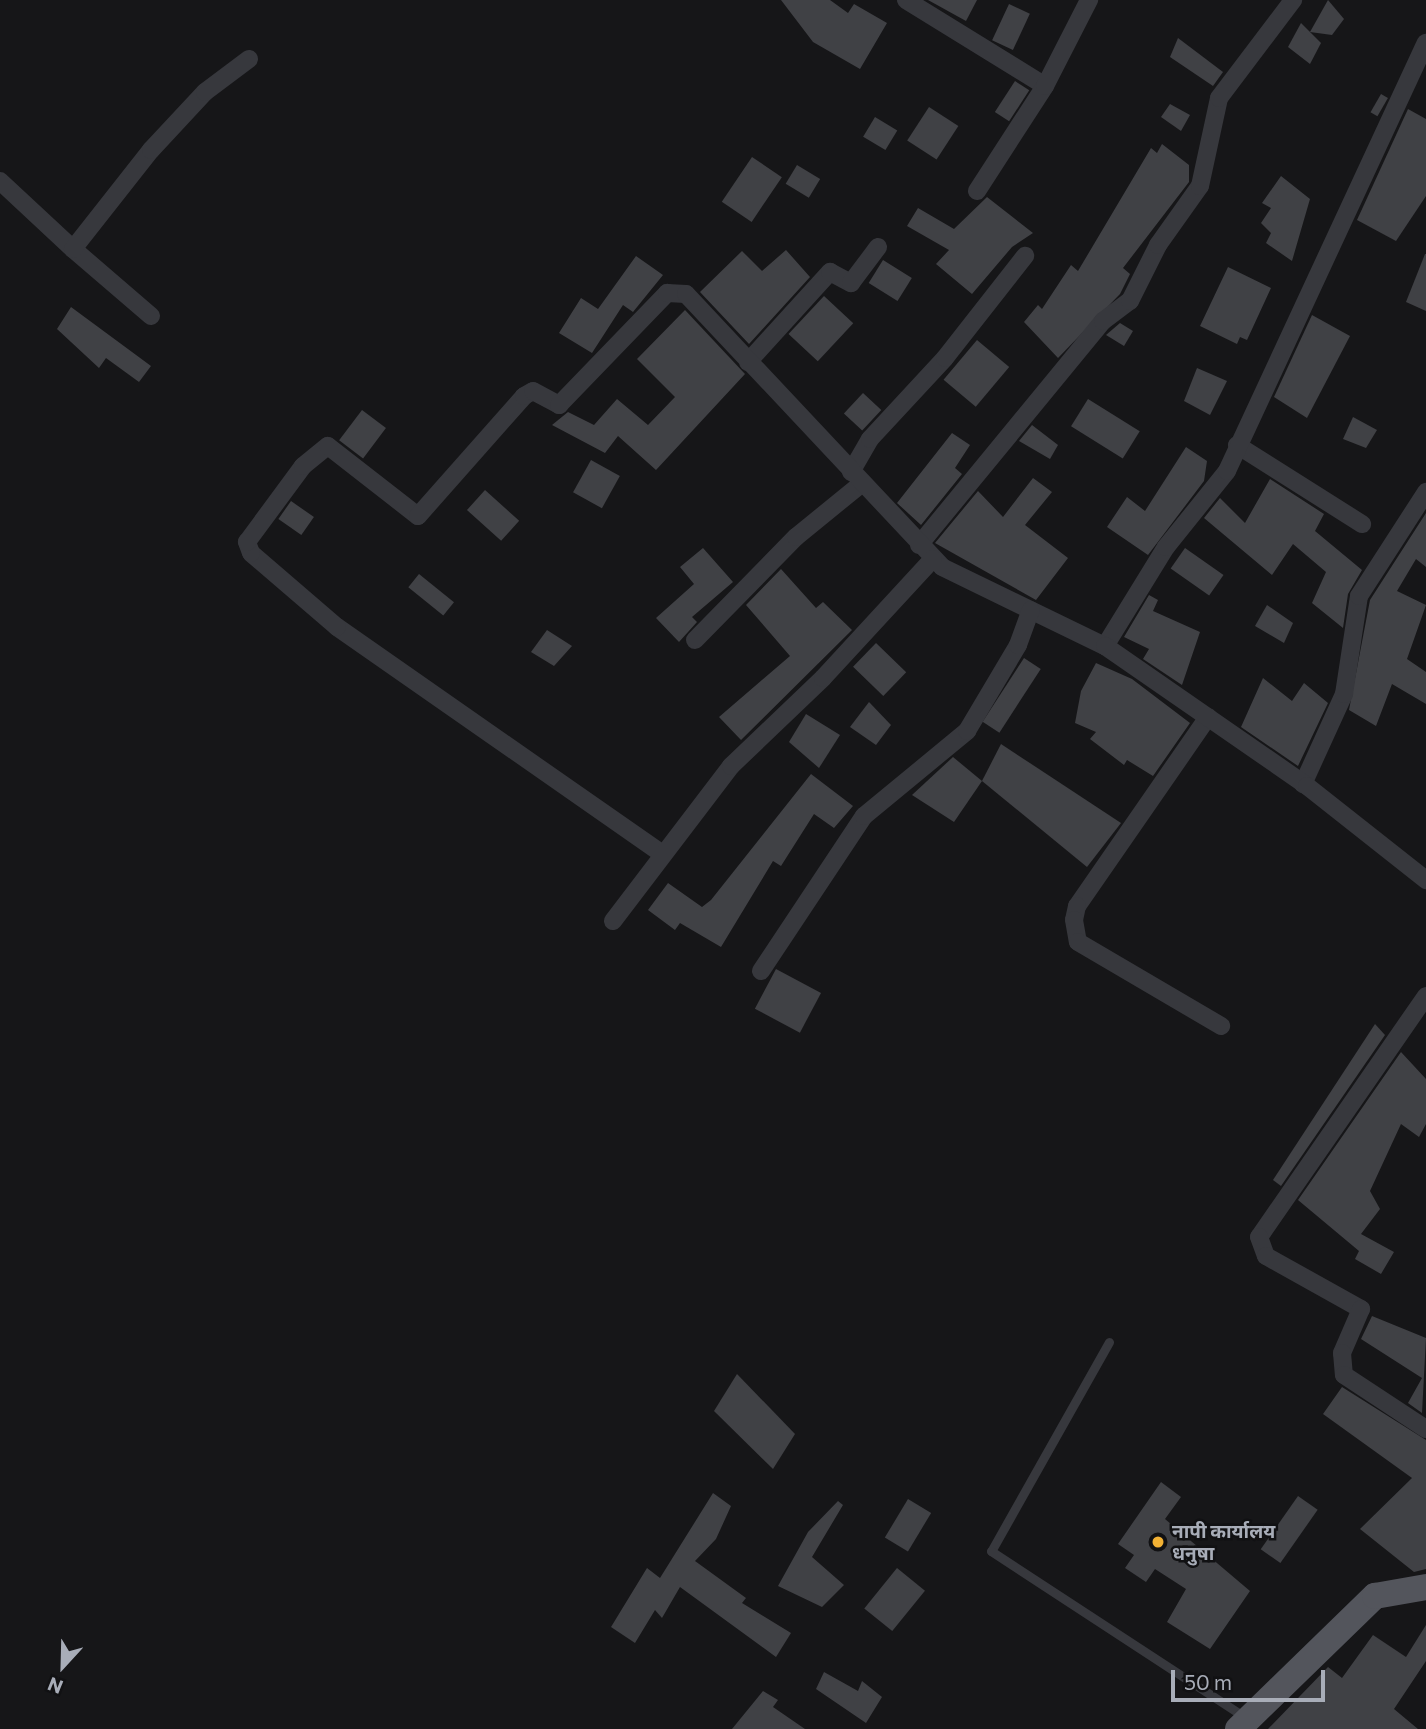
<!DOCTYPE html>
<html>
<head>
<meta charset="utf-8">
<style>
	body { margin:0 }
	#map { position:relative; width:1426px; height:1729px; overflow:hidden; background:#161618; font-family:Commissioner,"Noto Sans Devanagari",sans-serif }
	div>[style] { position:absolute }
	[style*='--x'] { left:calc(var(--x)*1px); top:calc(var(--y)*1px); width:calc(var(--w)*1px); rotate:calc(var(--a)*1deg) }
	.building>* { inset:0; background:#404145; transform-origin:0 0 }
	.service>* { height:9px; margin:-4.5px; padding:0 4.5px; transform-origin:4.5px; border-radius:4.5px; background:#37383d }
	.minor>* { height:18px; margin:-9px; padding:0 9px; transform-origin:9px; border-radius:9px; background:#37383d }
	.primary>* { height:26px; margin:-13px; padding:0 13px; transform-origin:13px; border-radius:13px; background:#53555c }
	.dots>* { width:19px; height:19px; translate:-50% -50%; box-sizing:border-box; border:4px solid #111113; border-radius:50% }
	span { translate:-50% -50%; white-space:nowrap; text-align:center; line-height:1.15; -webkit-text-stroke:5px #111113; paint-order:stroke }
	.poi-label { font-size:19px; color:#a8adb8; font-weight:700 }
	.left { translate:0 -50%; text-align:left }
	.north { position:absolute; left:28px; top:1631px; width:70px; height:70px; -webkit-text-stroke:5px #111113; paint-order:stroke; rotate:202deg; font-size:19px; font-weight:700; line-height:28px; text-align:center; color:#a8adb8 }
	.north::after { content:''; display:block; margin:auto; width:24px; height:32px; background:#a8adb8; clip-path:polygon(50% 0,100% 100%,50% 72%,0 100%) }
	.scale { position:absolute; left:1171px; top:1670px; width:154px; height:32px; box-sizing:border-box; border:4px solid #a8adb8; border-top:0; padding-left:9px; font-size:21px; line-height:24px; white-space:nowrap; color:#a8adb8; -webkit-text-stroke:5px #111113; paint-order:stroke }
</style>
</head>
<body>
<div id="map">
	<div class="building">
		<i style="clip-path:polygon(781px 0,830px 0,848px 13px,854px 4px,887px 23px,860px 69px,813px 42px)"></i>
		<i style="clip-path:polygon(928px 0,977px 0,966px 21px)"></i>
		<i style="clip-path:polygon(1328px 0,1344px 19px,1332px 35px,1310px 32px)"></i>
		<i style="left:1009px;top:4px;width:23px;height:40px;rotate:25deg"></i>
		<i style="clip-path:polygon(1301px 23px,1321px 43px,1310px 64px,1288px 47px)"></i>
		<i style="clip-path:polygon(1178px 38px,1223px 72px,1213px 86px,1170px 57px)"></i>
		<i style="left:1015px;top:81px;width:17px;height:37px;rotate:33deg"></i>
		<i style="left:1381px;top:94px;width:8px;height:21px;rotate:30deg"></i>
		<i style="clip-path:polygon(1170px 104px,1190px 115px,1181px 131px,1161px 117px)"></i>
		<i style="left:929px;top:107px;width:35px;height:40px;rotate:33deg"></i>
		<i style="clip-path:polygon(1408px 109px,1426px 119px,1426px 196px,1396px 241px,1357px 220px)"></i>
		<i style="left:875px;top:117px;width:26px;height:23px;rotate:31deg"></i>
		<i style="clip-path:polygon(1162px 144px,1189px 165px,1189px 182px,1123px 268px,1130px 274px,1120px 294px,1058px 358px,1024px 322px,1038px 305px,1042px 309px,1071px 265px,1078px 271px,1151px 148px,1157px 153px)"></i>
		<i style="left:752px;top:157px;width:36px;height:54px;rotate:34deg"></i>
		<i style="left:797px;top:165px;width:27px;height:22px;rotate:31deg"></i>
		<i style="clip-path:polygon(1281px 176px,1310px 199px,1292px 261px,1266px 243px,1271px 233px,1261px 223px,1271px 208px,1262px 203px)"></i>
		<i style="clip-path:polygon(987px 197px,1033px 233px,1012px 247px,972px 294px,936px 264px,949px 250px,907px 226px,918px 208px,954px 229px)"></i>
		<i style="clip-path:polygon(786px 250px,810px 277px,749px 344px,700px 292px,742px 251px,762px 271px)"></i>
		<i style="clip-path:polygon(1425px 254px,1426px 254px,1426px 311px,1406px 302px)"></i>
		<i style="clip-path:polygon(636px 256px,663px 275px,633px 312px,623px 305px,592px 353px,559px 333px,581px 298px,598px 309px)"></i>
		<i style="left:883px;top:260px;width:34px;height:27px;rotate:32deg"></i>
		<i style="clip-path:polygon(1228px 267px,1271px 288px,1247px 340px,1240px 337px,1237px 344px,1200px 326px)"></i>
		<i style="left:824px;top:296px;width:40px;height:52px;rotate:43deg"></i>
		<i style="clip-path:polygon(71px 307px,151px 366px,139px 382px,106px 358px,99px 368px,57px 329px)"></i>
		<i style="clip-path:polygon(685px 310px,745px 374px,656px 470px,618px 436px,605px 453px,552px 425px,568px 412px,594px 425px,617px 399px,648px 425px,675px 397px,637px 359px)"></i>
		<i style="clip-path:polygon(1312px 315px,1350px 336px,1307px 418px,1274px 397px)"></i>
		<i style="clip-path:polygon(1120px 323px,1133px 331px,1124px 346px,1106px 335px)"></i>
		<i style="left:977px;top:340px;width:42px;height:52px;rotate:40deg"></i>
		<i style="clip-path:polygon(1197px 368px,1227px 381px,1210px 415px,1184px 401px)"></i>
		<i style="left:863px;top:393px;width:25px;height:28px;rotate:43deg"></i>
		<i style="left:1088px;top:399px;width:61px;height:32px;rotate:32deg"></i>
		<i style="left:362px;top:410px;width:30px;height:38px;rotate:37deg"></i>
		<i style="clip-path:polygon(1353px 417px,1377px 430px,1366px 448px,1343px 439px)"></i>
		<i style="clip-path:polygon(1032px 425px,1058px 445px,1050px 459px,1019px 441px)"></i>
		<i style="clip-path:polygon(952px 433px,970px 445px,955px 468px,962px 474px,921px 525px,897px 503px)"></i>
		<i style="clip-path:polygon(1186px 447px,1207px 461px,1204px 481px,1148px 555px,1107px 527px,1127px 497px,1145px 511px)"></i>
		<i style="left:591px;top:460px;width:33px;height:37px;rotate:29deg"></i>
		<i style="clip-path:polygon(1033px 478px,1052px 492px,1025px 525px,1068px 558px,1036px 600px,935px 543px,978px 491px,1003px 517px)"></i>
		<i style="clip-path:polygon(1270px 479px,1324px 514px,1315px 531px,1362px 570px,1348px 594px,1343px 628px,1312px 603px,1326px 572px,1293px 544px,1272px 575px,1204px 518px,1220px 498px,1245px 523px)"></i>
		<i style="left:485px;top:490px;width:46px;height:27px;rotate:42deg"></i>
		<i style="left:291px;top:501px;width:28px;height:22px;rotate:35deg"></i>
		<i style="clip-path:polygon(1426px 513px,1426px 567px,1416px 559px,1397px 591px,1426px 605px,1407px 659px,1426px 672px,1426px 704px,1392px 684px,1376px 726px,1349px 710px,1370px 600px)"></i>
		<i style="clip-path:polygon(703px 548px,733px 582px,692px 617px,697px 622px,679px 642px,656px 618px,694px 584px,680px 567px)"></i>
		<i style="left:1185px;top:548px;width:47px;height:25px;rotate:35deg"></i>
		<i style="clip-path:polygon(781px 569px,816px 608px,823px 602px,852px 630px,741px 740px,719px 717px,790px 656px,746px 605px)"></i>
		<i style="left:419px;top:574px;width:45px;height:17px;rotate:39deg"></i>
		<i style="clip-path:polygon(1149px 595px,1158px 600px,1153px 611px,1200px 632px,1182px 685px,1143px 659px,1149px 649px,1124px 637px)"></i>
		<i style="clip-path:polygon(1267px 605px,1293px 623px,1284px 643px,1255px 626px)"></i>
		<i style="clip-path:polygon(547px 630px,572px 646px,554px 666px,531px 652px)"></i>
		<i style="left:876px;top:643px;width:42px;height:33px;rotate:44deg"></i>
		<i style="left:1024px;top:658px;width:20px;height:76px;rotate:33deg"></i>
		<i style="clip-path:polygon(1096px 663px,1132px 679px,1190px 723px,1153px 776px,1127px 760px,1124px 765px,1090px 739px,1096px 732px,1075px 723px,1081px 691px)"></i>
		<i style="clip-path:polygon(1263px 678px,1292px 701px,1304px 683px,1328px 703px,1298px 766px,1241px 727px)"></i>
		<i style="clip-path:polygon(869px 702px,891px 725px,876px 745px,850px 727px)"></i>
		<i style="clip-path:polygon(806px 714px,840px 735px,819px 768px,789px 742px)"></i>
		<i style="clip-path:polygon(1001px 744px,1121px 823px,1087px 867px,982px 781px)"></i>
		<i style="clip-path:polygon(953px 757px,982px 781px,954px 822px,912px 795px)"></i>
		<i style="clip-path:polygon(811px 774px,853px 806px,834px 828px,814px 814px,781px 866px,773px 861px,721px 947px,680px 923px,675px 930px,648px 910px,668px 883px,702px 907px,711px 900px)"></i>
		<i style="left:776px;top:969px;width:51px;height:45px;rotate:28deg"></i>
		<i style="clip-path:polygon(1375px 1024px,1385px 1035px,1281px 1186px,1273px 1180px)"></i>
		<i style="clip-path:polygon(1401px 1052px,1426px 1079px,1426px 1124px,1419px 1137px,1401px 1124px,1370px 1191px,1380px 1209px,1361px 1234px,1394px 1252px,1381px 1274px,1355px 1259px,1359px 1251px,1298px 1200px)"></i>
		<i style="clip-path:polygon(1372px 1316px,1426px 1338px,1422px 1413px,1408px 1403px,1422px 1378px,1361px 1339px)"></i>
		<i style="clip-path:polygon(737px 1374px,795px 1434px,773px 1469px,714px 1411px)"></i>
		<i style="clip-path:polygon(1342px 1387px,1426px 1440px,1426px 1569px,1414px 1572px,1360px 1529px,1412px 1478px,1323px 1414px)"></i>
		<i style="clip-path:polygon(1161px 1482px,1181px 1497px,1165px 1519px,1250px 1591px,1210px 1649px,1167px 1622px,1186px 1589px,1155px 1569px,1146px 1582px,1125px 1568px,1134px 1555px,1118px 1544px)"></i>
		<i style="clip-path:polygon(713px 1493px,731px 1506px,716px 1539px,695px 1561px,746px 1598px,742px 1603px,791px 1633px,776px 1657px,680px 1587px,662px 1618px,655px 1610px,635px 1643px,611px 1627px,647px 1568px,660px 1578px)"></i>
		<i style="left:1298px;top:1496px;width:24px;height:65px;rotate:35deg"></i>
		<i style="left:908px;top:1499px;width:27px;height:45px;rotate:31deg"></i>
		<i style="clip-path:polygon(838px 1501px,843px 1505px,812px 1557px,844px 1585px,822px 1607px,778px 1586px,808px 1532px)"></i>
		<i style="left:897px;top:1568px;width:36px;height:52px;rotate:39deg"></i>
		<i style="clip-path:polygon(1426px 1625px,1426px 1661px,1394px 1709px,1418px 1729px,1268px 1729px,1328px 1667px,1342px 1678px,1373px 1635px,1406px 1657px)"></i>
		<i style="clip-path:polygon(824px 1672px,858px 1691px,862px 1681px,882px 1697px,866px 1723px,816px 1689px)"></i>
		<i style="clip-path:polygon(763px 1691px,778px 1700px,773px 1707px,805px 1729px,732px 1729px)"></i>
	</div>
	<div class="service">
		<i style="--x:1109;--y:1342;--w:240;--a:119.4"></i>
		<i style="--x:991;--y:1551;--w:305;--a:33.2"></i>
	</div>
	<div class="minor">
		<i style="--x:906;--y:0;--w:163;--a:31.7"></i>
		<i style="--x:0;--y:181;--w:100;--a:43"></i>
		<i style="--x:977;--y:191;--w:125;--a:-57.1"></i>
		<i style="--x:1045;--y:86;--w:97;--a:-62.9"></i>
		<i style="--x:151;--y:316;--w:103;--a:-139.3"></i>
		<i style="--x:73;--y:249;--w:126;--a:-51.8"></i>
		<i style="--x:151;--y:150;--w:79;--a:-47"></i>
		<i style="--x:205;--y:92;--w:55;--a:-36.9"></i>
		<i style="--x:748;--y:362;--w:122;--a:-47.7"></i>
		<i style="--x:830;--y:272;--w:24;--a:28"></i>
		<i style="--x:851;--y:283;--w:45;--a:-53.1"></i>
		<i style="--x:1237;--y:445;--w:148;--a:32.3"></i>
		<i style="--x:851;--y:472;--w:38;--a:-60"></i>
		<i style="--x:870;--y:439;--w:110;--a:-47.2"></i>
		<i style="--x:945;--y:358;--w:130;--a:-51.9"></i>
		<i style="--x:919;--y:545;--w:290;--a:-50.6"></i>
		<i style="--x:1103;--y:321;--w:34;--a:-37"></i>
		<i style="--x:1130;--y:301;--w:63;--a:-63.4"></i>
		<i style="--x:1158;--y:245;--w:72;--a:-54.6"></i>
		<i style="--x:1200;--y:186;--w:90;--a:-77.8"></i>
		<i style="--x:1219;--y:98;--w:123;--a:-52.9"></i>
		<i style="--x:695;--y:640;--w:144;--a:-45.6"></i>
		<i style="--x:796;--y:537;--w:84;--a:-39.2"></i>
		<i style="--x:1105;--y:646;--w:116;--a:-58.4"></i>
		<i style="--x:1166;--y:547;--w:97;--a:-51.2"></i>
		<i style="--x:1227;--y:471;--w:472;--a:-65.1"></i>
		<i style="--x:1208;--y:717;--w:230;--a:124.7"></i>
		<i style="--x:1077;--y:906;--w:14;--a:102"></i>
		<i style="--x:1074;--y:920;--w:22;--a:80"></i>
		<i style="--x:1078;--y:942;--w:166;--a:30.4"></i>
		<i style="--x:1303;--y:784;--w:99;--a:-65.5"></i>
		<i style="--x:1344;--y:694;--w:99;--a:-81.3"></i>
		<i style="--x:1359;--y:596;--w:124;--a:-57.2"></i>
		<i style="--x:661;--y:853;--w:395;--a:-145.1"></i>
		<i style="--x:337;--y:627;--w:113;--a:-139.3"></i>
		<i style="--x:251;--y:553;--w:12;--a:-110"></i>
		<i style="--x:247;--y:542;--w:94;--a:-53.6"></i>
		<i style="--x:303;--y:466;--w:32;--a:-39"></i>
		<i style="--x:328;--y:446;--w:114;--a:37.9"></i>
		<i style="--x:418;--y:516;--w:160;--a:-48.5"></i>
		<i style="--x:524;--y:396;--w:10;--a:-29"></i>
		<i style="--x:533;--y:391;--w:30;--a:28"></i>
		<i style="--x:559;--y:405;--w:156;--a:-46"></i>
		<i style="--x:667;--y:293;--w:19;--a:3"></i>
		<i style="--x:686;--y:294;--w:374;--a:46.8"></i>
		<i style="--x:942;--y:567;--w:181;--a:25.9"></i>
		<i style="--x:1105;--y:646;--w:246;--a:34.7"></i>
		<i style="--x:1307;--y:786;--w:152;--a:38.3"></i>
		<i style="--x:613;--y:921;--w:195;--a:-52.7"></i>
		<i style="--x:731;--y:766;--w:127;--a:-43.7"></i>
		<i style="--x:823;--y:678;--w:162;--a:-47.3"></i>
		<i style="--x:761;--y:971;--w:186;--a:-56.4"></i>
		<i style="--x:864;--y:816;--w:134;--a:-39.5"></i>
		<i style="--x:967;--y:731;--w:100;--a:-59.3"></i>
		<i style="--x:1018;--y:645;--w:37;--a:-70"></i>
		<i style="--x:1426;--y:996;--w:293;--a:124.7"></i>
		<i style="--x:1259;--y:1237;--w:20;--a:70"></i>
		<i style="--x:1266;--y:1256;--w:109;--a:29.2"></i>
		<i style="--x:1361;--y:1309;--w:48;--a:113.4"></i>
		<i style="--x:1342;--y:1353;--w:22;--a:85"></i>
		<i style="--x:1344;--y:1375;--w:98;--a:33.4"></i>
	</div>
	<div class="primary">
		<i style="--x:1238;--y:1729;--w:191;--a:-44.2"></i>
		<i style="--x:1375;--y:1596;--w:52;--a:-10"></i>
	</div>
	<div class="dots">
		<i style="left:1158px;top:1542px;background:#f2b134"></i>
	</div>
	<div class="poi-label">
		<span class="left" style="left:1172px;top:1542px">नापी कार्यालय<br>धनुषा</span>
	</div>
	<div class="north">N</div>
	<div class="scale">50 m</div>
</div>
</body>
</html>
